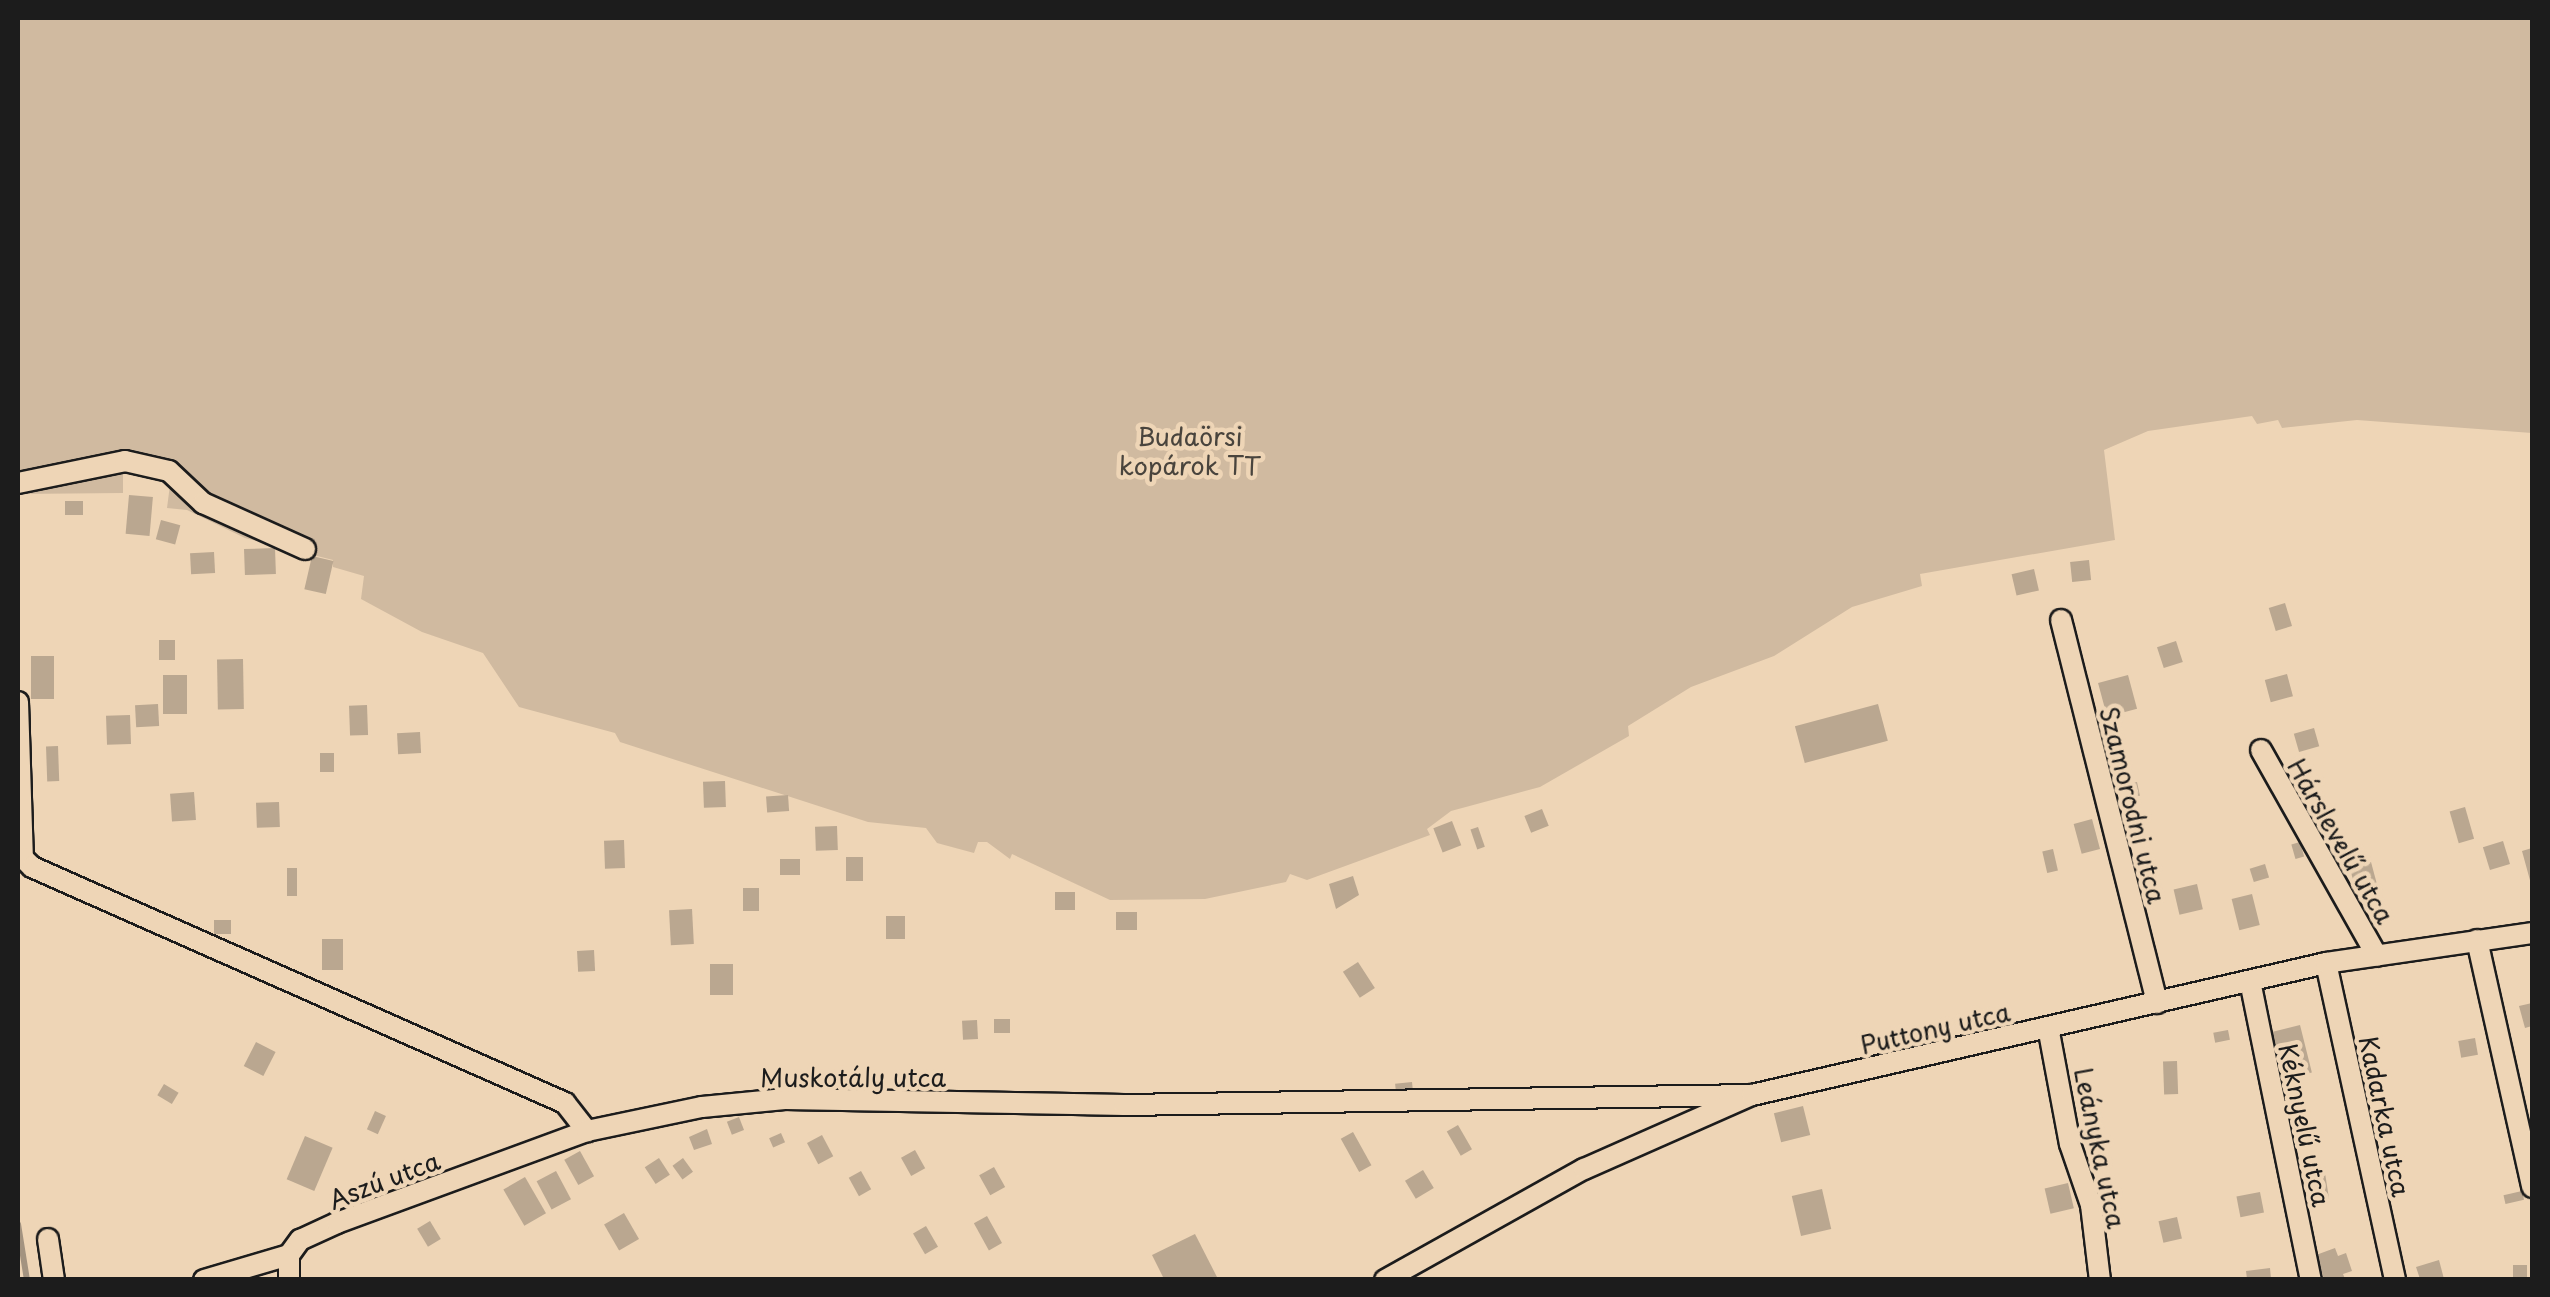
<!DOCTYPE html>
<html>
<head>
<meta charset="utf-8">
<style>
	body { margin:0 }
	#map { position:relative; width:2550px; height:1297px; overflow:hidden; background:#eed5b6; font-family:"Playpen Sans",sans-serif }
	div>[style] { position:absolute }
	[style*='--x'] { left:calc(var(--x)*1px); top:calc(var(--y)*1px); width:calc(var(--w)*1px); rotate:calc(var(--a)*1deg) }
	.green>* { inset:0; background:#d0baa0 }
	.stream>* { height:6px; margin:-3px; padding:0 3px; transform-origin:3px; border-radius:3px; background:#a39380 }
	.building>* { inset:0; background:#baa790; transform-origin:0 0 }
	.roads { filter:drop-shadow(2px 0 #1c1c1c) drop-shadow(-2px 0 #1c1c1c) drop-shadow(0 2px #1c1c1c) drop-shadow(0 -2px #1c1c1c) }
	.minor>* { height:20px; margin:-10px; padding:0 10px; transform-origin:10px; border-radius:10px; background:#eed5b6 }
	span { translate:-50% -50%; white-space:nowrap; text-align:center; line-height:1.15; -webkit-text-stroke:9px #eed5b6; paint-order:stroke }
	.park-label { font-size:25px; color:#49443d }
	.street-label { font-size:25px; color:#1c1c1c }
	.frame { position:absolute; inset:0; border:20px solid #1c1c1c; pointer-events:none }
</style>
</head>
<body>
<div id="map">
	<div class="green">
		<i style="clip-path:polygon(18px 18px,2532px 18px,2532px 433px,2357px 420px,2282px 428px,2278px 420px,2257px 424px,2252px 416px,2148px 431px,2104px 450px,2115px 540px,1920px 574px,1922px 586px,1852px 607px,1774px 656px,1691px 687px,1628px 726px,1629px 736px,1540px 787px,1451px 811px,1427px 829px,1430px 835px,1307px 880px,1290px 874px,1286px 882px,1205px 899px,1110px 900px,1012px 854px,1010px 859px,987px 842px,978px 842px,974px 853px,937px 843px,926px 828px,868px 822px,620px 742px,615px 733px,519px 707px,483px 653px,422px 632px,361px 599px,364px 576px,333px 567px,333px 560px,245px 538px,187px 510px,167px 508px,170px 485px,165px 481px,123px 467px,123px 493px,18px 494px)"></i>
	</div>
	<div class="stream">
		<i style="--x:18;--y:1224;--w:57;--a:80.9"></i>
	</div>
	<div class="building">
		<i style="left:129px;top:495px;width:24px;height:39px;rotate:5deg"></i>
		<i style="left:65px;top:501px;width:18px;height:14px"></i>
		<i style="left:161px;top:520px;width:20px;height:20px;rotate:15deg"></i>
		<i style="left:275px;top:548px;width:26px;height:31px;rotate:88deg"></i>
		<i style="left:214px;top:552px;width:21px;height:24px;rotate:87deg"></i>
		<i style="left:312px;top:556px;width:22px;height:34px;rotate:13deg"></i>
		<i style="left:2089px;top:560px;width:20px;height:19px;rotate:84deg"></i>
		<i style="left:2034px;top:569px;width:22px;height:23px;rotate:77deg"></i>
		<i style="left:2285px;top:603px;width:24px;height:17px;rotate:73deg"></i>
		<i style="left:159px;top:640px;width:16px;height:20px"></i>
		<i style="left:2176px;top:641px;width:22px;height:20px;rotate:72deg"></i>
		<i style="left:31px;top:656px;width:23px;height:43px"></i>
		<i style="left:243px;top:659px;width:50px;height:26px;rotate:89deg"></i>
		<i style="left:2287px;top:674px;width:23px;height:23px;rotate:75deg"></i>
		<i style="left:163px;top:675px;width:24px;height:39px"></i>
		<i style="left:2128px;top:675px;width:35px;height:31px;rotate:75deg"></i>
		<i style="left:158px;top:704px;width:22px;height:23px;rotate:87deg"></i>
		<i style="left:1878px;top:704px;width:38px;height:86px;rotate:75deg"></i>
		<i style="left:367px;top:705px;width:30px;height:18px;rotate:88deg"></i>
		<i style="left:130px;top:715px;width:29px;height:24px;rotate:88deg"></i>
		<i style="left:2314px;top:728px;width:19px;height:21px;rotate:74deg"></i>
		<i style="left:420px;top:732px;width:21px;height:23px;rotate:87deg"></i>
		<i style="left:58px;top:746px;width:35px;height:12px;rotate:88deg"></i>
		<i style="left:334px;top:753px;width:19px;height:14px;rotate:90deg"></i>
		<i style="left:725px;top:781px;width:26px;height:22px;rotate:88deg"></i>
		<i style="left:2137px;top:782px;width:14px;height:14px;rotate:78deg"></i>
		<i style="left:194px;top:792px;width:28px;height:24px;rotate:86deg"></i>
		<i style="left:788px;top:795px;width:16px;height:22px;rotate:86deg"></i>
		<i style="left:279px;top:802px;width:25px;height:23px;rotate:88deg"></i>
		<i style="left:2465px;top:807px;width:33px;height:16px;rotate:74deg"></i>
		<i style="left:1542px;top:809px;width:18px;height:19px;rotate:68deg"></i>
		<i style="left:2092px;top:819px;width:31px;height:19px;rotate:75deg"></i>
		<i style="left:1452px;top:821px;width:26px;height:20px;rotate:69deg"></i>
		<i style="left:837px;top:826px;width:24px;height:22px;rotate:88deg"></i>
		<i style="left:1478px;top:827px;width:21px;height:8px;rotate:71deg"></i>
		<i style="left:624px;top:840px;width:28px;height:20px;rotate:88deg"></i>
		<i style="left:2503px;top:841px;width:24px;height:21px;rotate:73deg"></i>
		<i style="left:2300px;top:842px;width:15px;height:9px;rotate:74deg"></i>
		<i style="clip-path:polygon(2532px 848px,2532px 883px,2531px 884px,2522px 851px)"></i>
		<i style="left:2053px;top:849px;width:22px;height:11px;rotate:77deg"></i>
		<i style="left:846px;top:857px;width:17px;height:24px"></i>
		<i style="left:780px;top:859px;width:20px;height:16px"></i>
		<i style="left:2371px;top:862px;width:35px;height:22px;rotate:75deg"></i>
		<i style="left:2265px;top:864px;width:14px;height:16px;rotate:73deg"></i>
		<i style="left:287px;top:868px;width:10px;height:28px"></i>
		<i style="clip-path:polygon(1353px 876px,1359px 895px,1336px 909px,1329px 884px)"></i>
		<i style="left:2197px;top:884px;width:26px;height:24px;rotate:77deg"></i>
		<i style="left:743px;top:888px;width:16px;height:23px"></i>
		<i style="left:1055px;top:892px;width:20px;height:18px"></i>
		<i style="left:2252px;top:894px;width:32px;height:21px;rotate:76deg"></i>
		<i style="left:692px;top:909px;width:35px;height:23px;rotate:87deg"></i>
		<i style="left:1116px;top:912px;width:21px;height:18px"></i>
		<i style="left:886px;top:916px;width:19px;height:23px"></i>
		<i style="left:214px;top:920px;width:17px;height:14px"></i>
		<i style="left:322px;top:939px;width:21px;height:31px"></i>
		<i style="left:594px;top:950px;width:21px;height:17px;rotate:87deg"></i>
		<i style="left:1358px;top:962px;width:31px;height:18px;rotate:57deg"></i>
		<i style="left:733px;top:964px;width:31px;height:23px;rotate:90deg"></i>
		<i style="clip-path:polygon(2532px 1003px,2532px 1026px,2525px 1028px,2519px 1006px)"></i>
		<i style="left:994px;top:1019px;width:16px;height:14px"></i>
		<i style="left:977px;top:1020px;width:19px;height:15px;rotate:87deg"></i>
		<i style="left:2300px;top:1025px;width:49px;height:30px;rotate:76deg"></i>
		<i style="left:2228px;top:1030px;width:10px;height:15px;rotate:79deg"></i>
		<i style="left:2475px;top:1038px;width:17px;height:17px;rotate:80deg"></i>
		<i style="left:256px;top:1042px;width:22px;height:27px;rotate:27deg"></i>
		<i style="left:2177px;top:1061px;width:33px;height:14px;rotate:88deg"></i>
		<i style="left:1412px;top:1082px;width:10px;height:17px;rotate:84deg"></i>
		<i style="left:164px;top:1084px;width:17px;height:13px;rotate:31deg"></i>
		<i style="left:1803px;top:1106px;width:30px;height:30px;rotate:76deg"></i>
		<i style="left:375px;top:1111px;width:12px;height:20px;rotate:24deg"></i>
		<i style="left:739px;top:1117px;width:14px;height:13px;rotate:69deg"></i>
		<i style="left:1458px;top:1125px;width:28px;height:13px;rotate:60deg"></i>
		<i style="clip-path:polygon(707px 1129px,712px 1144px,694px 1150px,689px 1137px)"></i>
		<i style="left:1353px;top:1132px;width:38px;height:14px;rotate:61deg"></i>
		<i style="left:781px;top:1133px;width:10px;height:13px;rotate:66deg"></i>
		<i style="left:822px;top:1135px;width:24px;height:17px;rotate:62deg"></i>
		<i style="left:305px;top:1136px;width:30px;height:47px;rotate:23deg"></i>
		<i style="left:915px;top:1150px;width:21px;height:16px;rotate:61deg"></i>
		<i style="left:580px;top:1151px;width:29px;height:18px;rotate:61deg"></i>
		<i style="left:659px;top:1158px;width:20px;height:17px;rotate:57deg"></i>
		<i style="left:683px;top:1158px;width:17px;height:13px;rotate:54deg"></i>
		<i style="left:994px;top:1167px;width:23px;height:17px;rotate:61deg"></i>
		<i style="left:1423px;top:1170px;width:21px;height:21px;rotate:59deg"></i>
		<i style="left:556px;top:1171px;width:32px;height:22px;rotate:62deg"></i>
		<i style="left:861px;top:1171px;width:21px;height:14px;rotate:61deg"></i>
		<i style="left:2325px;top:1173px;width:26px;height:18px;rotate:81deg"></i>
		<i style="left:525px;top:1177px;width:42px;height:25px;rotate:60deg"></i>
		<i style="left:2068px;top:1183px;width:26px;height:24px;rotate:77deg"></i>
		<i style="left:1822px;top:1189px;width:41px;height:31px;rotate:77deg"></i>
		<i style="left:2522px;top:1191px;width:9px;height:19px;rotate:77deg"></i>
		<i style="left:2260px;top:1192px;width:21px;height:24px;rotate:79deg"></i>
		<i style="left:624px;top:1213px;width:30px;height:23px;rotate:60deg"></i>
		<i style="left:987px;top:1216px;width:31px;height:15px;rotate:61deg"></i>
		<i style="left:2177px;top:1217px;width:22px;height:19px;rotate:77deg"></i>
		<i style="left:430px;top:1221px;width:21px;height:15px;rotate:59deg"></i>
		<i style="left:926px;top:1226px;width:24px;height:15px;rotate:60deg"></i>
		<i style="clip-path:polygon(1195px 1234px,1218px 1279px,1164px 1279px,1152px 1255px)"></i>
		<i style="clip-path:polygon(2335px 1248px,2338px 1256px,2346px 1253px,2352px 1271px,2343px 1274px,2345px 1279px,2324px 1279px,2316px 1255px)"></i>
		<i style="clip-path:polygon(2439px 1260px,2444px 1279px,2420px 1279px,2416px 1267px)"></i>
		<i style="left:2513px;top:1265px;width:14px;height:13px"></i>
		<i style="clip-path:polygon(2270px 1268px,2271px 1279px,2247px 1279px,2246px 1271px)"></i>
	</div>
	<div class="roads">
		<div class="minor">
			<i style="--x:18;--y:483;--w:109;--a:-11.6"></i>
			<i style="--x:125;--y:461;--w:45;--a:12.8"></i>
			<i style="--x:169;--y:471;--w:47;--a:43.3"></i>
			<i style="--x:203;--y:503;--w:112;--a:24.3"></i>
			<i style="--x:2061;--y:620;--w:395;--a:75.9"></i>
			<i style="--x:18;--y:702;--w:156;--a:88.2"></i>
			<i style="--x:23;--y:858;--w:13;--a:45"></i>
			<i style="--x:32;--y:867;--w:583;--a:23.88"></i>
			<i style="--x:565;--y:1103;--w:36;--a:52"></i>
			<i style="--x:2261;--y:750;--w:236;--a:60.6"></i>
			<i style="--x:2477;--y:940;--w:253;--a:77.4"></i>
			<i style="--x:2326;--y:963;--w:324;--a:77.7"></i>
			<i style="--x:2250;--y:981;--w:305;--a:78.5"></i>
			<i style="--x:2048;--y:1027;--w:119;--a:79.4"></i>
			<i style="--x:2070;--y:1144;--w:65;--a:71"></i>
			<i style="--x:2091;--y:1205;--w:76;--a:83.2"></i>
			<i style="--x:48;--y:1239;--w:41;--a:81.7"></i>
			<i style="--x:289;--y:1255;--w:19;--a:-54"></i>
			<i style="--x:300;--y:1240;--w:41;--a:-24.7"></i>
			<i style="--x:337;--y:1223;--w:266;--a:-20.2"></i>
			<i style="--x:587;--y:1131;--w:117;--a:-11.8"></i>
			<i style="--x:702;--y:1107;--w:83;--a:-5.5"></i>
			<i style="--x:785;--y:1099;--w:339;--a:1"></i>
			<i style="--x:1124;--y:1105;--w:628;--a:-0.91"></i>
			<i style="--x:204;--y:1280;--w:89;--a:-16.4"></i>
			<i style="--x:289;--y:1280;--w:25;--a:-90"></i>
			<i style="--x:1385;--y:1280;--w:228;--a:-29.2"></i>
			<i style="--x:1584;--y:1169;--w:184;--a:-23.8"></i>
			<i style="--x:1752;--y:1095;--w:589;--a:-12.95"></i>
			<i style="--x:2326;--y:963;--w:208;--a:-8.3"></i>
		</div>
	</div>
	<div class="park-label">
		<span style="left:1190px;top:451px">Budaörsi<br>kopárok TT</span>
	</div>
	<div class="street-label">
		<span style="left:2133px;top:805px;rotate:76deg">Szamorodni utca</span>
		<span style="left:2341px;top:841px;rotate:60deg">Hárslevelű utca</span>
		<span style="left:1935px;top:1028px;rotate:-13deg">Puttony utca</span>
		<span style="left:853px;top:1077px">Muskotály utca</span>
		<span style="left:2385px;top:1116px;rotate:78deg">Kadarka utca</span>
		<span style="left:2305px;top:1125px;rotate:78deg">Kéknyelű utca</span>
		<span style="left:2100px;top:1148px;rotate:78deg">Leányka utca</span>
		<span style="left:384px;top:1180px;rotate:-21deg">Aszú utca</span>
	</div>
	<div class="frame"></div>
</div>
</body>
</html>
